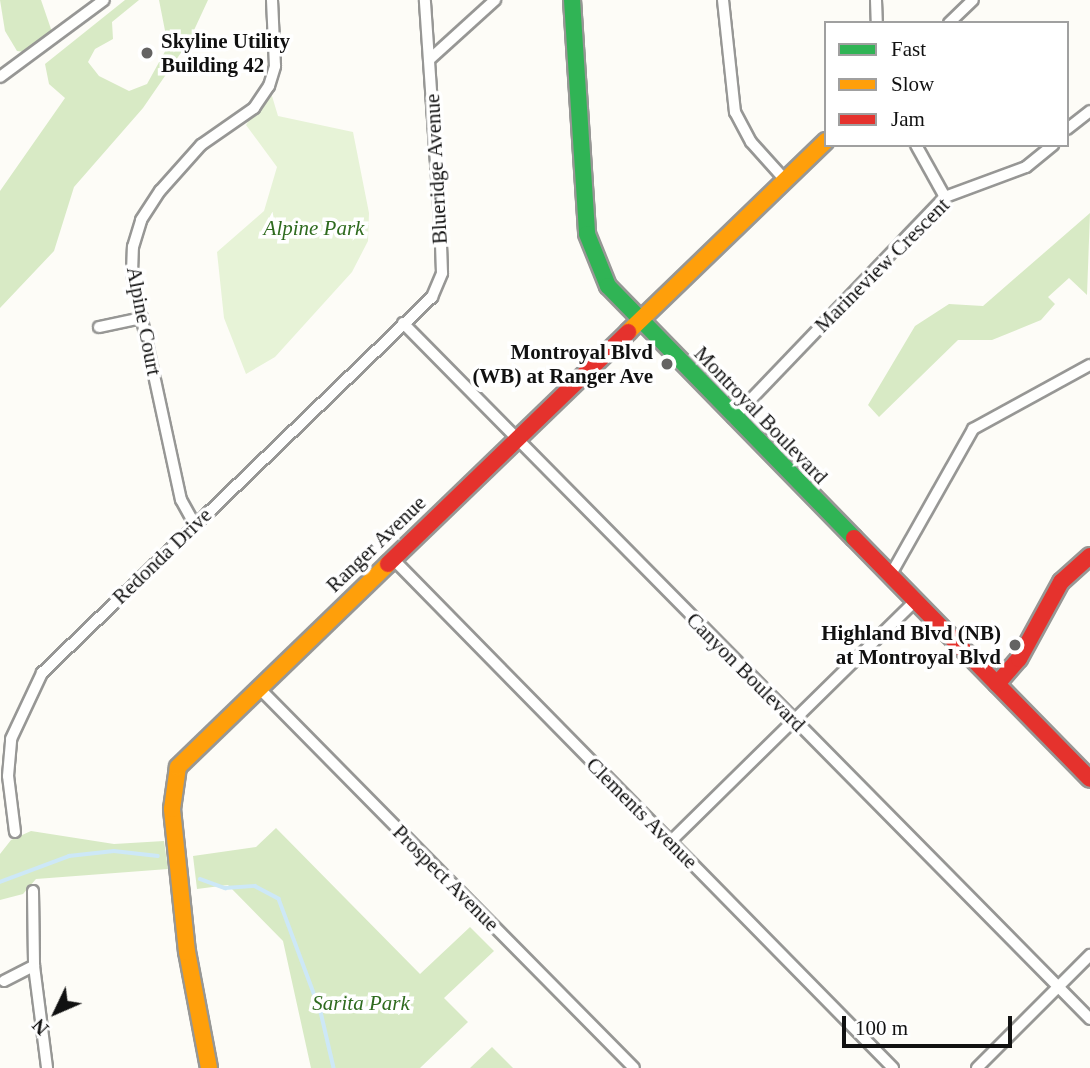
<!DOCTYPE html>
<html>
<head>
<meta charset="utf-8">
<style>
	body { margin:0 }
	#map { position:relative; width:1090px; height:1068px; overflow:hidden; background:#fdfcf7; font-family:"Times New Roman",serif }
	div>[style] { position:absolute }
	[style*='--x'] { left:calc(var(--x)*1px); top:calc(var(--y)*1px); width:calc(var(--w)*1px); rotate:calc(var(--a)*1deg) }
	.green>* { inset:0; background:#e7f3d7 }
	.forest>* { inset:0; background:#d8eac5 }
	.stream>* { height:3.5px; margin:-1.75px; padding:0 1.75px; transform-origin:1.75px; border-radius:1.75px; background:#cde8f7 }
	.roads { filter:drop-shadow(2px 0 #979795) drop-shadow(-2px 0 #979795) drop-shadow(0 2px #979795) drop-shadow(0 -2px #979795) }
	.street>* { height:10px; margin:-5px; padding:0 5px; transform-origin:5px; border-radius:5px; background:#fffffe }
	.fast>* { height:16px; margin:-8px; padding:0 8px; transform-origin:8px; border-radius:8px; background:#30b455 }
	.slow>* { height:16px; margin:-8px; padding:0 8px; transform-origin:8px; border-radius:8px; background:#ff9f0a }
	.jam>* { height:16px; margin:-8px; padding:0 8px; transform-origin:8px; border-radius:8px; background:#e5322d }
	.dots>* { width:19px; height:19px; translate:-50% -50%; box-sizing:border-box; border:4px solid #fff; border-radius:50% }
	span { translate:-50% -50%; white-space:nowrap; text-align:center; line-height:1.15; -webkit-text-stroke:7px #fff; paint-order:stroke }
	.poi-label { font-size:21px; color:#111; font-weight:700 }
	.left { translate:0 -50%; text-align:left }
	.right { translate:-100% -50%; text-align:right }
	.street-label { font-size:21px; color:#111 }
	.park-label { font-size:21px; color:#2f6b1f; font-style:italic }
	.legend { position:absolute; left:824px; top:21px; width:245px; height:126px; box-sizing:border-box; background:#fff; border:2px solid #a0a0a0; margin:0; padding:9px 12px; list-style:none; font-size:21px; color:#111 }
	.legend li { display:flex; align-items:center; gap:14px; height:35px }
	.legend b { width:35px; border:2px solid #a0a0a0 }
	.north { position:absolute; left:21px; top:977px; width:70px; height:70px; -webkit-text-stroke:5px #fff; paint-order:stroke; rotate:226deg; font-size:19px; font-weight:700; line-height:28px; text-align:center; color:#111 }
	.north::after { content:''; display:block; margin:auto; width:24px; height:32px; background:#111; clip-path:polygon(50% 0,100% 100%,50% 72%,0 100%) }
	.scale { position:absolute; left:842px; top:1016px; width:170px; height:32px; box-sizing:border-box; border:4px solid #111; border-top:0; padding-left:9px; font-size:21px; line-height:24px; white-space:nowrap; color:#111; -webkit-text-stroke:5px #fff; paint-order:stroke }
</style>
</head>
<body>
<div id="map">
	<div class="green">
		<i style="clip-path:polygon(269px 86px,278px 116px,353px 132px,369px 213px,368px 241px,352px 272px,275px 357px,246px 374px,224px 318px,217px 252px,264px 211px,277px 167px,246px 125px)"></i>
	</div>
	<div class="forest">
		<i style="clip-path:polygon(0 0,41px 0,52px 32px,42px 54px,17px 51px,5px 31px)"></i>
		<i style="clip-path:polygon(125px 0,139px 0,112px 22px,113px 39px,95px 49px,88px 62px,99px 76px,129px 91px,147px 84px,168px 46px,159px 0,208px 0,189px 41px,143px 108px,74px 187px,54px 251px,0 308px,0 191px,65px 98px,49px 84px,45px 64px)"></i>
		<i style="clip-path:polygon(1090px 213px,1087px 295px,1069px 278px,1048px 297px,1055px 304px,1041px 320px,992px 340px,958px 340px,879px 417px,868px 405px,915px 326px,949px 304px,983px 306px)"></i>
		<i style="clip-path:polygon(276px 828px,420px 974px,470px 927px,494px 951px,444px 998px,468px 1022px,420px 1068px,311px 1068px,283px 941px,228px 885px,197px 889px,193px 856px,256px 847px)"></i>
		<i style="clip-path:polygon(31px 831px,114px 844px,164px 841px,168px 869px,36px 879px,23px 894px,0 900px,0 854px,11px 840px)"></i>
		<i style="clip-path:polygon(492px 1047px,513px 1068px,470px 1068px)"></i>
	</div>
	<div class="stream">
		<i style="--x:200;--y:879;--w:27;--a:20"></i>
		<i style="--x:225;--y:888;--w:30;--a:-4"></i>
		<i style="--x:255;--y:886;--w:27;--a:28"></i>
		<i style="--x:279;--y:899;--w:121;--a:69.6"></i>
		<i style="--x:321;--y:1012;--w:57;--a:76.9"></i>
		<i style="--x:0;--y:882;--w:74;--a:-20.6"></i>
		<i style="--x:69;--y:856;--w:45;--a:-6.3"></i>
		<i style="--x:114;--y:851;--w:44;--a:6.5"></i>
	</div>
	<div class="roads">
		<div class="street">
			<i style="--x:723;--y:0;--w:113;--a:83.9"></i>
			<i style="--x:735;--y:112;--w:34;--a:62"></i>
			<i style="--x:751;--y:142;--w:52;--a:48.1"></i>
			<i style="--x:876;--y:0;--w:23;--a:88"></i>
			<i style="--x:949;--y:23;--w:33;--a:-44"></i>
			<i style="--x:430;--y:59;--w:88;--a:-42.2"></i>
			<i style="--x:0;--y:77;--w:129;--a:-36.5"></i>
			<i style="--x:1067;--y:129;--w:29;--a:-38"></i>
			<i style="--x:916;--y:145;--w:60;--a:60.9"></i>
			<i style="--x:403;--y:323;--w:978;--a:45.37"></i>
			<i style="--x:99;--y:327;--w:44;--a:-11.8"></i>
			<i style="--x:733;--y:418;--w:306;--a:-46.2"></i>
			<i style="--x:945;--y:197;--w:86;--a:-20.3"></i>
			<i style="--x:1026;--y:167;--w:35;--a:-39"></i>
			<i style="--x:195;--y:525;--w:29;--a:-119"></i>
			<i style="--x:181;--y:500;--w:232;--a:-102.2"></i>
			<i style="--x:132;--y:273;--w:26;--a:-88"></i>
			<i style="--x:133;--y:247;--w:28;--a:-73"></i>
			<i style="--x:141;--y:220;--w:35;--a:-57"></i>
			<i style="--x:160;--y:191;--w:62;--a:-48.3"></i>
			<i style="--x:201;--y:145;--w:65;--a:-34.9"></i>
			<i style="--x:254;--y:108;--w:27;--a:-56"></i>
			<i style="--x:269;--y:86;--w:21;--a:-73"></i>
			<i style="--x:275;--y:66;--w:66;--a:-92.6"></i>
			<i style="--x:392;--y:558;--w:715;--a:45.51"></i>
			<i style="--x:890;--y:576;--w:169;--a:-60.5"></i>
			<i style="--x:973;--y:429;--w:133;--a:-28.7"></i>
			<i style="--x:258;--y:687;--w:535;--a:45.38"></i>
			<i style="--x:15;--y:832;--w:56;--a:-97.1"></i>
			<i style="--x:8;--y:776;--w:37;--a:-85"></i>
			<i style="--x:11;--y:739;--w:73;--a:-64.8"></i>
			<i style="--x:42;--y:673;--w:542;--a:-43.95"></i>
			<i style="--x:432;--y:297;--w:26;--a:-67"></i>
			<i style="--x:442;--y:273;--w:36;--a:-92"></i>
			<i style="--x:441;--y:237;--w:238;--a:-93.9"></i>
			<i style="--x:671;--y:841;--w:342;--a:-44.5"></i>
			<i style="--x:33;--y:891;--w:75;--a:89.2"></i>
			<i style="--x:34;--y:966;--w:103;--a:82.7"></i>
			<i style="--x:4;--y:981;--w:34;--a:-27"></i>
			<i style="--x:977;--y:1068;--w:160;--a:-45"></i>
		</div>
		<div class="fast">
			<i style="--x:572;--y:0;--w:234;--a:86.3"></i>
			<i style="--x:587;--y:234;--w:56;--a:68"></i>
			<i style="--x:608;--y:286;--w:352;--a:45.7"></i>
		</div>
		<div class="slow">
			<i style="--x:628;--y:332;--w:275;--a:-44"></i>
			<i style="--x:209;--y:1068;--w:118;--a:-100.7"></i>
			<i style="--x:187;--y:952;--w:144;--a:-96"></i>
			<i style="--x:172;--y:809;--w:42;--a:-81.9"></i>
			<i style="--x:178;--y:767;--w:292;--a:-44"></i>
		</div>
		<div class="jam">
			<i style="--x:854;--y:538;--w:337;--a:45.6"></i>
			<i style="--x:388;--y:564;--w:334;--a:-44"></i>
			<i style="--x:997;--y:684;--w:33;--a:-49"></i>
			<i style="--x:1019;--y:659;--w:88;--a:-61.4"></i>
			<i style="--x:1061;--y:582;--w:39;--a:-42"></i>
		</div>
	</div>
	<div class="dots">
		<i style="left:147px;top:53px;background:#646362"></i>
		<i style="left:667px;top:364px;background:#646362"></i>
		<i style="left:1015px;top:645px;background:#646362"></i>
	</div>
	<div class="poi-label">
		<span class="left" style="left:161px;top:53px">Skyline Utility<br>Building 42</span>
		<span class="right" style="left:653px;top:364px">Montroyal Blvd<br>(WB) at Ranger Ave</span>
		<span class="right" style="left:1001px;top:645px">Highland Blvd (NB)<br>at Montroyal Blvd</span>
	</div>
	<div class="street-label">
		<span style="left:436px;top:169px;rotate:-93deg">Blueridge Avenue</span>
		<span style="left:882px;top:265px;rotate:-45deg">Marineview Crescent</span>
		<span style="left:144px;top:321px;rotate:79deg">Alpine Court</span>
		<span style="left:761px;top:415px;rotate:46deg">Montroyal Boulevard</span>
		<span style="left:376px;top:544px;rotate:-44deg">Ranger Avenue</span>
		<span style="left:162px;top:556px;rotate:-44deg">Redonda Drive</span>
		<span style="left:746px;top:672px;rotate:45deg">Canyon Boulevard</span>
		<span style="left:642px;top:813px;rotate:45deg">Clements Avenue</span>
		<span style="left:446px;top:878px;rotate:45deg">Prospect Avenue</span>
	</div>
	<div class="park-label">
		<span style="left:314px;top:228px">Alpine Park</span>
		<span style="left:361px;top:1003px">Sarita Park</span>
	</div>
	<ul class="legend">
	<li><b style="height:9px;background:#30b455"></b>Fast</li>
	<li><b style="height:9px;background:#ff9f0a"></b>Slow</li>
	<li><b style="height:9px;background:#e5322d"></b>Jam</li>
	</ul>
	<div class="north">N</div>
	<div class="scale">100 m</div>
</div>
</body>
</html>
